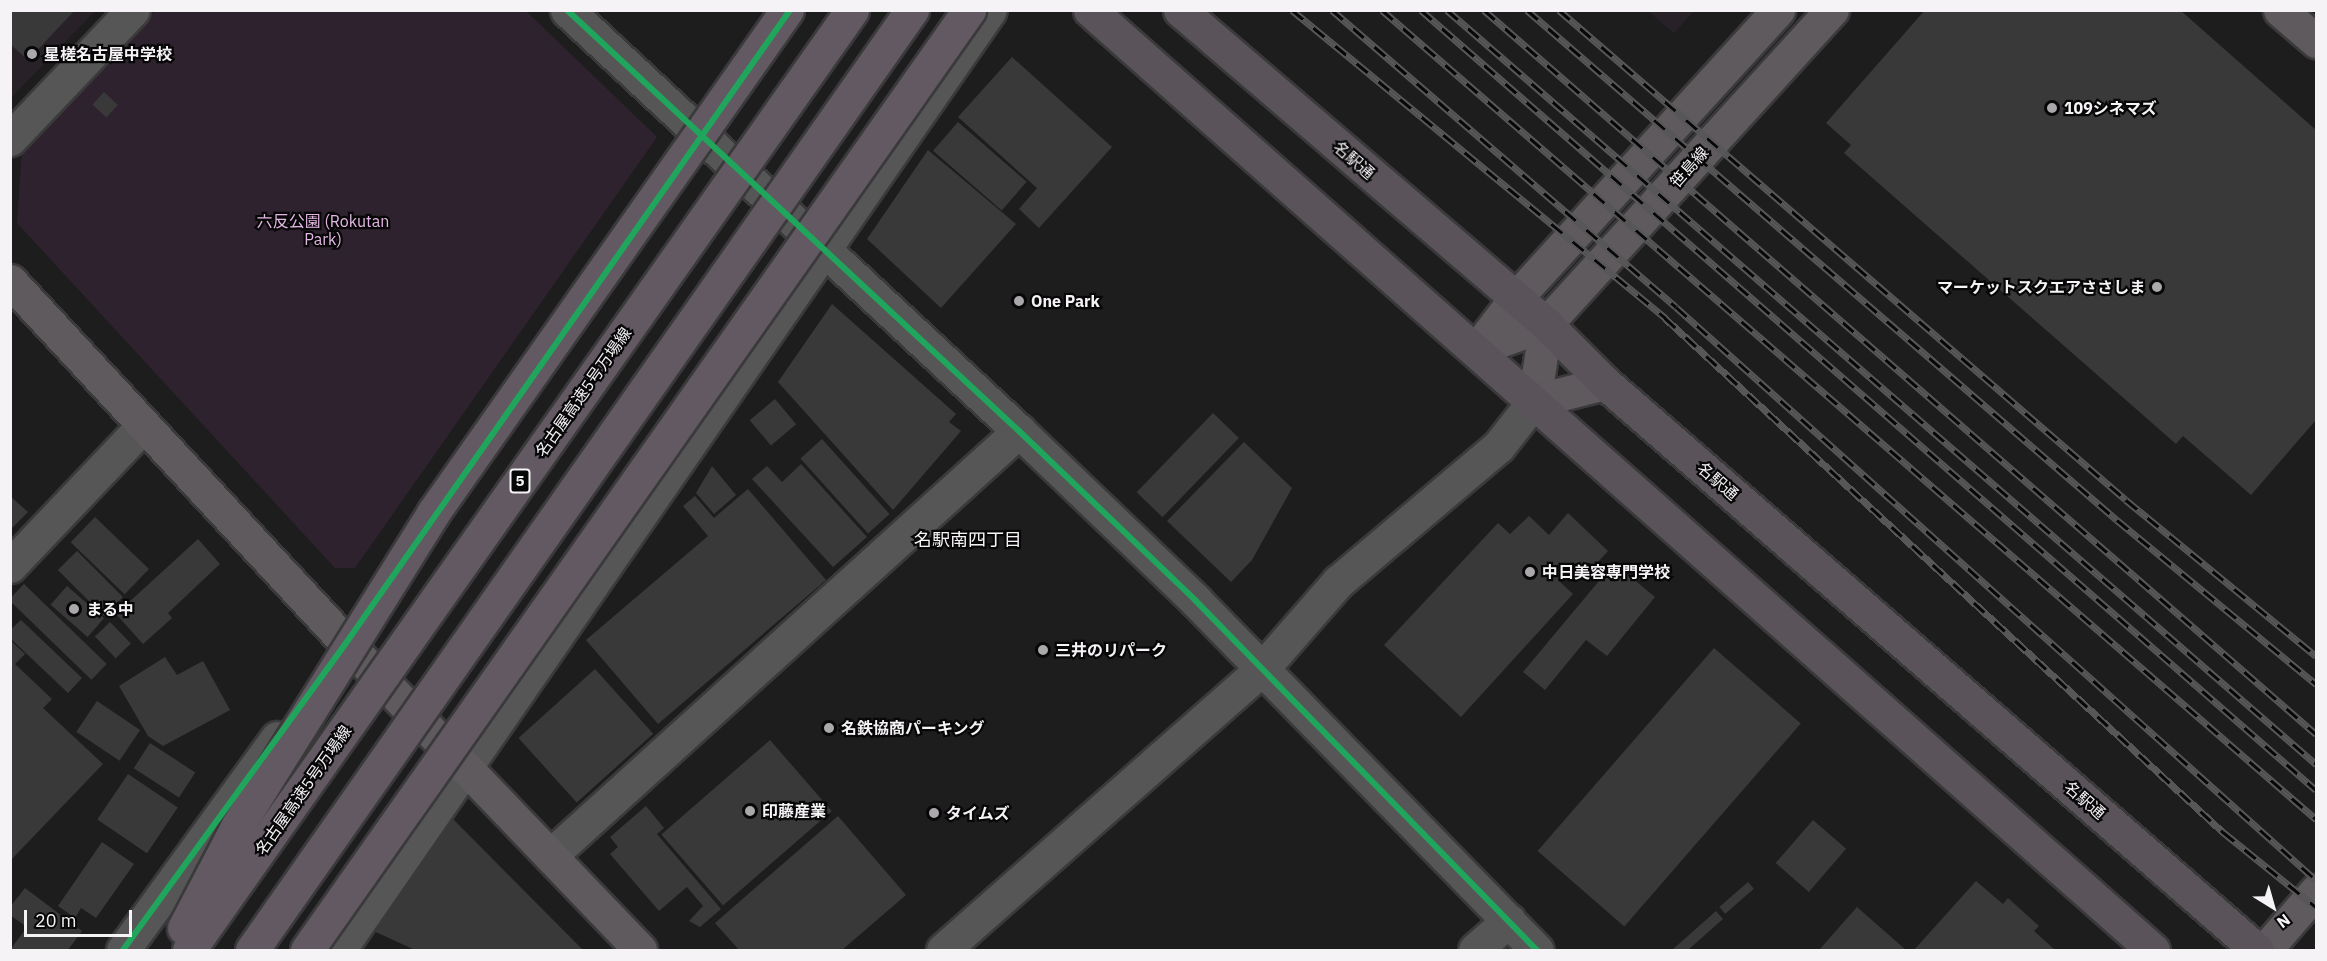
<!DOCTYPE html>
<html>
<head>
<meta charset="utf-8">
<style>
	body { margin:0 }
	#map { position:relative; width:2327px; height:961px; overflow:hidden; background:#1e1d1e; font-family:"IBM Plex Sans","Noto Sans JP",sans-serif }
	div>[style] { position:absolute }
	[style*='--x'] { left:calc(var(--x)*1px); top:calc(var(--y)*1px); width:calc(var(--w)*1px); rotate:calc(var(--a)*1deg) }
	.built>* { inset:0; background:#282228 }
	.green>* { inset:0; background:#2e222e }
	.building>* { inset:0; background:#3a393a; transform-origin:0 0 }
	.roads { filter:drop-shadow(2px 0 #3b3a3b) drop-shadow(-2px 0 #3b3a3b) drop-shadow(0 2px #3b3a3b) drop-shadow(0 -2px #3b3a3b) }
	.street>* { height:33px; margin:-16.5px; padding:0 16.5px; transform-origin:16.5px; border-radius:16.5px; background:#575657 }
	.secondary>* { height:33px; margin:-16.5px; padding:0 16.5px; transform-origin:16.5px; border-radius:16.5px; background:#5e5a5e }
	.primary>* { height:33px; margin:-16.5px; padding:0 16.5px; transform-origin:16.5px; border-radius:16.5px; background:#5a545a }
	.rail>* { height:7px; margin-top:-3.5px; transform-origin:0; background:repeating-linear-gradient(90deg,#080708 0 14px,#585758 0 28px); box-sizing:border-box; border-block:2px solid #585758 }
	.bridges { filter:drop-shadow(2px 0 #3b3a3b) drop-shadow(-2px 0 #3b3a3b) drop-shadow(0 2px #3b3a3b) drop-shadow(0 -2px #3b3a3b) }
	.highway-bridge>* { height:33px; margin:-16.5px; padding:0 16.5px; transform-origin:16.5px; border-radius:16.5px; background:#625962 }
	.cycleway>* { height:6px; margin:-3px; padding:0 3px; transform-origin:3px; border-radius:3px; background:#20a55d }
	.dots>* { width:16px; height:16px; translate:-50% -50%; box-sizing:border-box; border:3px solid #080708; border-radius:50% }
	span { translate:-50% -50%; white-space:nowrap; text-align:center; line-height:1.15; -webkit-text-stroke:4.5px #080708; paint-order:stroke }
	.shield-label span { padding:2px 4px; background:#080708; border:2px solid; border-radius:4px; -webkit-text-stroke-width:0 }
	.shield-label { font-size:15px; color:#f5f3f5; font-weight:700 }
	.poi-label { font-size:16px; color:#f5f3f5; font-weight:700 }
	.left { translate:0 -50%; text-align:left }
	.right { translate:-100% -50%; text-align:right }
	.street-label { font-size:16px; color:#f5f3f5 }
	.park-label { font-size:16px; color:#e2b6e2 }
	.neighbourhood-label { font-size:18px; color:#f5f3f5 }
	.frame { position:absolute; inset:0; border:12px solid #f5f3f5; pointer-events:none }
	.north { position:absolute; left:2243px; top:877px; width:60px; height:60px; -webkit-text-stroke:4px #080708; paint-order:stroke; rotate:143deg; font-size:16px; font-weight:700; line-height:24px; text-align:center; color:#f5f3f5 }
	.north::after { content:''; display:block; margin:auto; width:21px; height:27px; background:#f5f3f5; clip-path:polygon(50% 0,100% 100%,50% 72%,0 100%) }
	.scale { position:absolute; left:24px; top:910px; width:108px; height:27px; box-sizing:border-box; border:3px solid #f5f3f5; border-top:0; padding-left:8px; font-size:18px; line-height:21px; white-space:nowrap; color:#f5f3f5; -webkit-text-stroke:4px #080708; paint-order:stroke }
</style>
</head>
<body>
<div id="map">
	<div class="built">
		<i style="clip-path:polygon(11px 11px,95px 11px,11px 98px)"></i>
		<i style="clip-path:polygon(1648px 11px,1694px 11px,1674px 33px)"></i>
	</div>
	<div class="green">
		<i style="clip-path:polygon(155px 11px,526px 11px,657px 137px,355px 568px,335px 568px,17px 223px,22px 150px)"></i>
	</div>
	<div class="building">
		<i style="clip-path:polygon(10px 10px,75px 10px,28px 60px,10px 44px)"></i>
		<i style="clip-path:polygon(1925px 10px,2180px 10px,2316px 130px,2316px 420px,2251px 495px,2183px 436px,2176px 444px,1844px 153px,1851px 145px,1826px 123px)"></i>
		<i style="clip-path:polygon(1012px 57px,1112px 147px,1039px 228px,1019px 209px,1037px 188px,958px 117px)"></i>
		<i style="left:104px;top:92px;width:19px;height:17px;rotate:43deg"></i>
		<i style="left:958px;top:122px;width:91px;height:38px;rotate:41deg"></i>
		<i style="clip-path:polygon(928px 150px,1016px 224px,941px 308px,867px 239px)"></i>
		<i style="clip-path:polygon(832px 304px,956px 414px,949px 422px,961px 431px,893px 510px,778px 382px)"></i>
		<i style="left:775px;top:399px;width:33px;height:33px;rotate:50deg"></i>
		<i style="left:1213px;top:413px;width:36px;height:110px;rotate:44deg"></i>
		<i style="left:822px;top:439px;width:101px;height:29px;rotate:48deg"></i>
		<i style="clip-path:polygon(1244px 442px,1292px 488px,1252px 560px,1231px 582px,1167px 521px)"></i>
		<i style="clip-path:polygon(801px 464px,867px 537px,833px 567px,752px 479px,767px 466px,782px 482px)"></i>
		<i style="clip-path:polygon(712px 466px,736px 495px,714px 514px,696px 493px)"></i>
		<i style="clip-path:polygon(748px 489px,826px 580px,658px 724px,586px 640px,708px 536px,683px 506px,695px 496px,714px 518px)"></i>
		<i style="clip-path:polygon(10px 496px,28px 512px,10px 530px)"></i>
		<i style="clip-path:polygon(1568px 513px,1608px 551px,1586px 575px,1573px 562px,1558px 580px,1573px 594px,1461px 717px,1384px 645px,1498px 523px,1510px 534px,1529px 516px,1549px 535px)"></i>
		<i style="left:95px;top:517px;width:75px;height:35px;rotate:44deg"></i>
		<i style="clip-path:polygon(198px 539px,220px 564px,168px 613px,172px 618px,143px 644px,116px 614px)"></i>
		<i style="left:77px;top:551px;width:65px;height:27px;rotate:45deg"></i>
		<i style="clip-path:polygon(1614px 563px,1655px 597px,1607px 656px,1586px 640px,1545px 690px,1523px 672px)"></i>
		<i style="left:24px;top:584px;width:115px;height:22px;rotate:44deg"></i>
		<i style="left:67px;top:586px;width:49px;height:25px;rotate:41deg"></i>
		<i style="clip-path:polygon(21px 620px,82px 678px,68px 693px,10px 638px,10px 630px)"></i>
		<i style="left:110px;top:622px;width:30px;height:21px;rotate:46deg"></i>
		<i style="clip-path:polygon(10px 640px,25px 654px,15px 664px,52px 699px,43px 708px,103px 764px,10px 861px)"></i>
		<i style="left:1714px;top:648px;width:115px;height:269px;rotate:41deg"></i>
		<i style="clip-path:polygon(165px 657px,177px 675px,203px 661px,230px 710px,163px 746px,148px 736px,119px 686px)"></i>
		<i style="left:595px;top:669px;width:87px;height:103px;rotate:48deg"></i>
		<i style="left:97px;top:701px;width:52px;height:37px;rotate:34deg"></i>
		<i style="left:770px;top:740px;width:94px;height:144px;rotate:49deg"></i>
		<i style="left:150px;top:743px;width:54px;height:30px;rotate:33deg"></i>
		<i style="left:128px;top:774px;width:60px;height:55px;rotate:34deg"></i>
		<i style="clip-path:polygon(646px 806px,664px 828px,657px 834px,721px 909px,700px 927px,689px 921px,703px 906px,687px 887px,659px 911px,610px 854px,618px 847px,610px 837px)"></i>
		<i style="clip-path:polygon(449px 815px,582px 949px,415px 950px,367px 928px)"></i>
		<i style="clip-path:polygon(838px 816px,906px 895px,842px 950px,739px 950px,715px 923px)"></i>
		<i style="left:1813px;top:820px;width:44px;height:57px;rotate:41deg"></i>
		<i style="clip-path:polygon(102px 842px,134px 864px,96px 918px,81px 908px,75px 918px,58px 906px)"></i>
		<i style="clip-path:polygon(1976px 881px,2003px 904px,2008px 898px,2039px 926px,2034px 931px,2055px 950px,1914px 950px)"></i>
		<i style="left:1748px;top:882px;width:9px;height:38px;rotate:49deg"></i>
		<i style="clip-path:polygon(25px 888px,82px 931px,68px 950px,10px 950px,27px 927px,10px 915px,10px 907px)"></i>
		<i style="clip-path:polygon(1857px 907px,1906px 950px,1819px 950px)"></i>
		<i style="clip-path:polygon(1716px 911px,1723px 919px,1688px 950px,1672px 950px)"></i>
	</div>
	<div class="roads">
		<div class="street">
			<i style="--x:567;--y:10;--w:618;--a:42.97"></i>
			<i style="--x:1019;--y:431;--w:245;--a:43.8"></i>
			<i style="--x:1196;--y:601;--w:488;--a:45.7"></i>
			<i style="--x:10;--y:139;--w:178;--a:-46.4"></i>
			<i style="--x:10;--y:566;--w:193;--a:-46.5"></i>
			<i style="--x:551;--y:855;--w:632;--a:-42.18"></i>
			<i style="--x:123;--y:950;--w:262;--a:-54"></i>
			<i style="--x:339;--y:950;--w:1143;--a:-55.3"></i>
			<i style="--x:943;--y:950;--w:425;--a:-41.4"></i>
			<i style="--x:1262;--y:669;--w:116;--a:-48.9"></i>
			<i style="--x:1338;--y:582;--w:209;--a:-40.2"></i>
			<i style="--x:1498;--y:447;--w:58;--a:-52"></i>
			<i style="--x:1475;--y:950;--w:45;--a:-41.4"></i>
		</div>
		<div class="secondary">
			<i style="--x:2280;--y:10;--w:48;--a:40.7"></i>
			<i style="--x:10;--y:281;--w:494;--a:47.1"></i>
			<i style="--x:346;--y:643;--w:425;--a:46.2"></i>
			<i style="--x:1546;--y:324;--w:78;--a:98.9"></i>
			<i style="--x:1534;--y:401;--w:73;--a:-14.2"></i>
			<i style="--x:1477;--y:349;--w:73;--a:-19.9"></i>
			<i style="--x:1546;--y:324;--w:425;--a:-47.7"></i>
			<i style="--x:1477;--y:349;--w:63;--a:-52.8"></i>
			<i style="--x:1515;--y:299;--w:391;--a:-47.7"></i>
			<i style="--x:2265;--y:950;--w:78;--a:-49.2"></i>
		</div>
		<div class="primary">
			<i style="--x:1090;--y:10;--w:1419;--a:41.49"></i>
			<i style="--x:1180;--y:10;--w:482;--a:40.6"></i>
			<i style="--x:1546;--y:324;--w:83;--a:45"></i>
			<i style="--x:1605;--y:383;--w:864;--a:41.01"></i>
		</div>
	</div>
	<div class="rail">
		<i style="--x:1292;--y:10;--w:484;--a:39.5"></i>
		<i style="--x:1665;--y:318;--w:759;--a:42.65"></i>
		<i style="--x:2223;--y:832;--w:119;--a:38.9"></i>
		<i style="--x:1332;--y:10;--w:454;--a:40.8"></i>
		<i style="--x:1676;--y:307;--w:859;--a:41.84"></i>
		<i style="--x:1382;--y:10;--w:1236;--a:40.9"></i>
		<i style="--x:1421;--y:10;--w:1187;--a:41.07"></i>
		<i style="--x:1447;--y:10;--w:1151;--a:40.95"></i>
		<i style="--x:1484;--y:10;--w:1103;--a:41.03"></i>
		<i style="--x:1527;--y:10;--w:780;--a:40.84"></i>
		<i style="--x:2117;--y:520;--w:258;--a:39.5"></i>
		<i style="--x:1559;--y:10;--w:749;--a:40.83"></i>
		<i style="--x:2126;--y:500;--w:246;--a:39.4"></i>
	</div>
	<div class="bridges">
		<div class="highway-bridge">
			<i style="--x:184;--y:928;--w:114;--a:-62.3"></i>
			<i style="--x:237;--y:827;--w:370;--a:-58"></i>
			<i style="--x:433;--y:513;--w:615;--a:-54.86"></i>
			<i style="--x:189;--y:950;--w:1150;--a:-54.8"></i>
			<i style="--x:252;--y:950;--w:1149;--a:-54.93"></i>
			<i style="--x:307;--y:950;--w:1150;--a:-54.84"></i>
		</div>
	</div>
	<div class="cycleway">
		<i style="--x:567;--y:10;--w:618;--a:42.97"></i>
		<i style="--x:1019;--y:431;--w:245;--a:43.8"></i>
		<i style="--x:1196;--y:601;--w:488;--a:45.7"></i>
		<i style="--x:123;--y:950;--w:379;--a:-54"></i>
		<i style="--x:346;--y:643;--w:773;--a:-54.95"></i>
	</div>
	<div class="dots">
		<i style="left:32px;top:54px;background:#aaa8aa"></i>
		<i style="left:2052px;top:108px;background:#aaa8aa"></i>
		<i style="left:2157px;top:287px;background:#aaa8aa"></i>
		<i style="left:1019px;top:301px;background:#aaa8aa"></i>
		<i style="left:1530px;top:572px;background:#aaa8aa"></i>
		<i style="left:74px;top:609px;background:#aaa8aa"></i>
		<i style="left:1043px;top:650px;background:#aaa8aa"></i>
		<i style="left:829px;top:728px;background:#aaa8aa"></i>
		<i style="left:750px;top:811px;background:#aaa8aa"></i>
		<i style="left:934px;top:813px;background:#aaa8aa"></i>
	</div>
	<div class="shield-label">
		<span style="left:520px;top:481px">5</span>
	</div>
	<div class="poi-label">
		<span class="left" style="left:44px;top:54px">星槎名古屋中学校</span>
		<span class="left" style="left:2064px;top:108px">109シネマズ</span>
		<span class="right" style="left:2145px;top:287px">マーケットスクエアささしま</span>
		<span class="left" style="left:1031px;top:301px">One Park</span>
		<span class="left" style="left:1542px;top:572px">中日美容専門学校</span>
		<span class="left" style="left:86px;top:609px">まる中</span>
		<span class="left" style="left:1055px;top:650px">三井のリパーク</span>
		<span class="left" style="left:841px;top:728px">名鉄協商パーキング</span>
		<span class="left" style="left:762px;top:811px">印藤産業</span>
		<span class="left" style="left:946px;top:813px">タイムズ</span>
	</div>
	<div class="street-label">
		<span style="left:1354px;top:160px;rotate:41deg">名駅通</span>
		<span style="left:1689px;top:167px;rotate:-48deg">笹島線</span>
		<span style="left:583px;top:392px;rotate:-55deg">名古屋高速5号万場線</span>
		<span style="left:1718px;top:481px;rotate:41deg">名駅通</span>
		<span style="left:303px;top:790px;rotate:-55deg">名古屋高速5号万場線</span>
		<span style="left:2085px;top:800px;rotate:41deg">名駅通</span>
	</div>
	<div class="park-label">
		<span style="left:323px;top:230px">六反公園 (Rokutan<br>Park)</span>
	</div>
	<div class="neighbourhood-label">
		<span style="left:968px;top:540px">名駅南四丁目</span>
	</div>
	<div class="frame"></div>
	<div class="north">N</div>
	<div class="scale">20 m</div>
</div>
</body>
</html>
